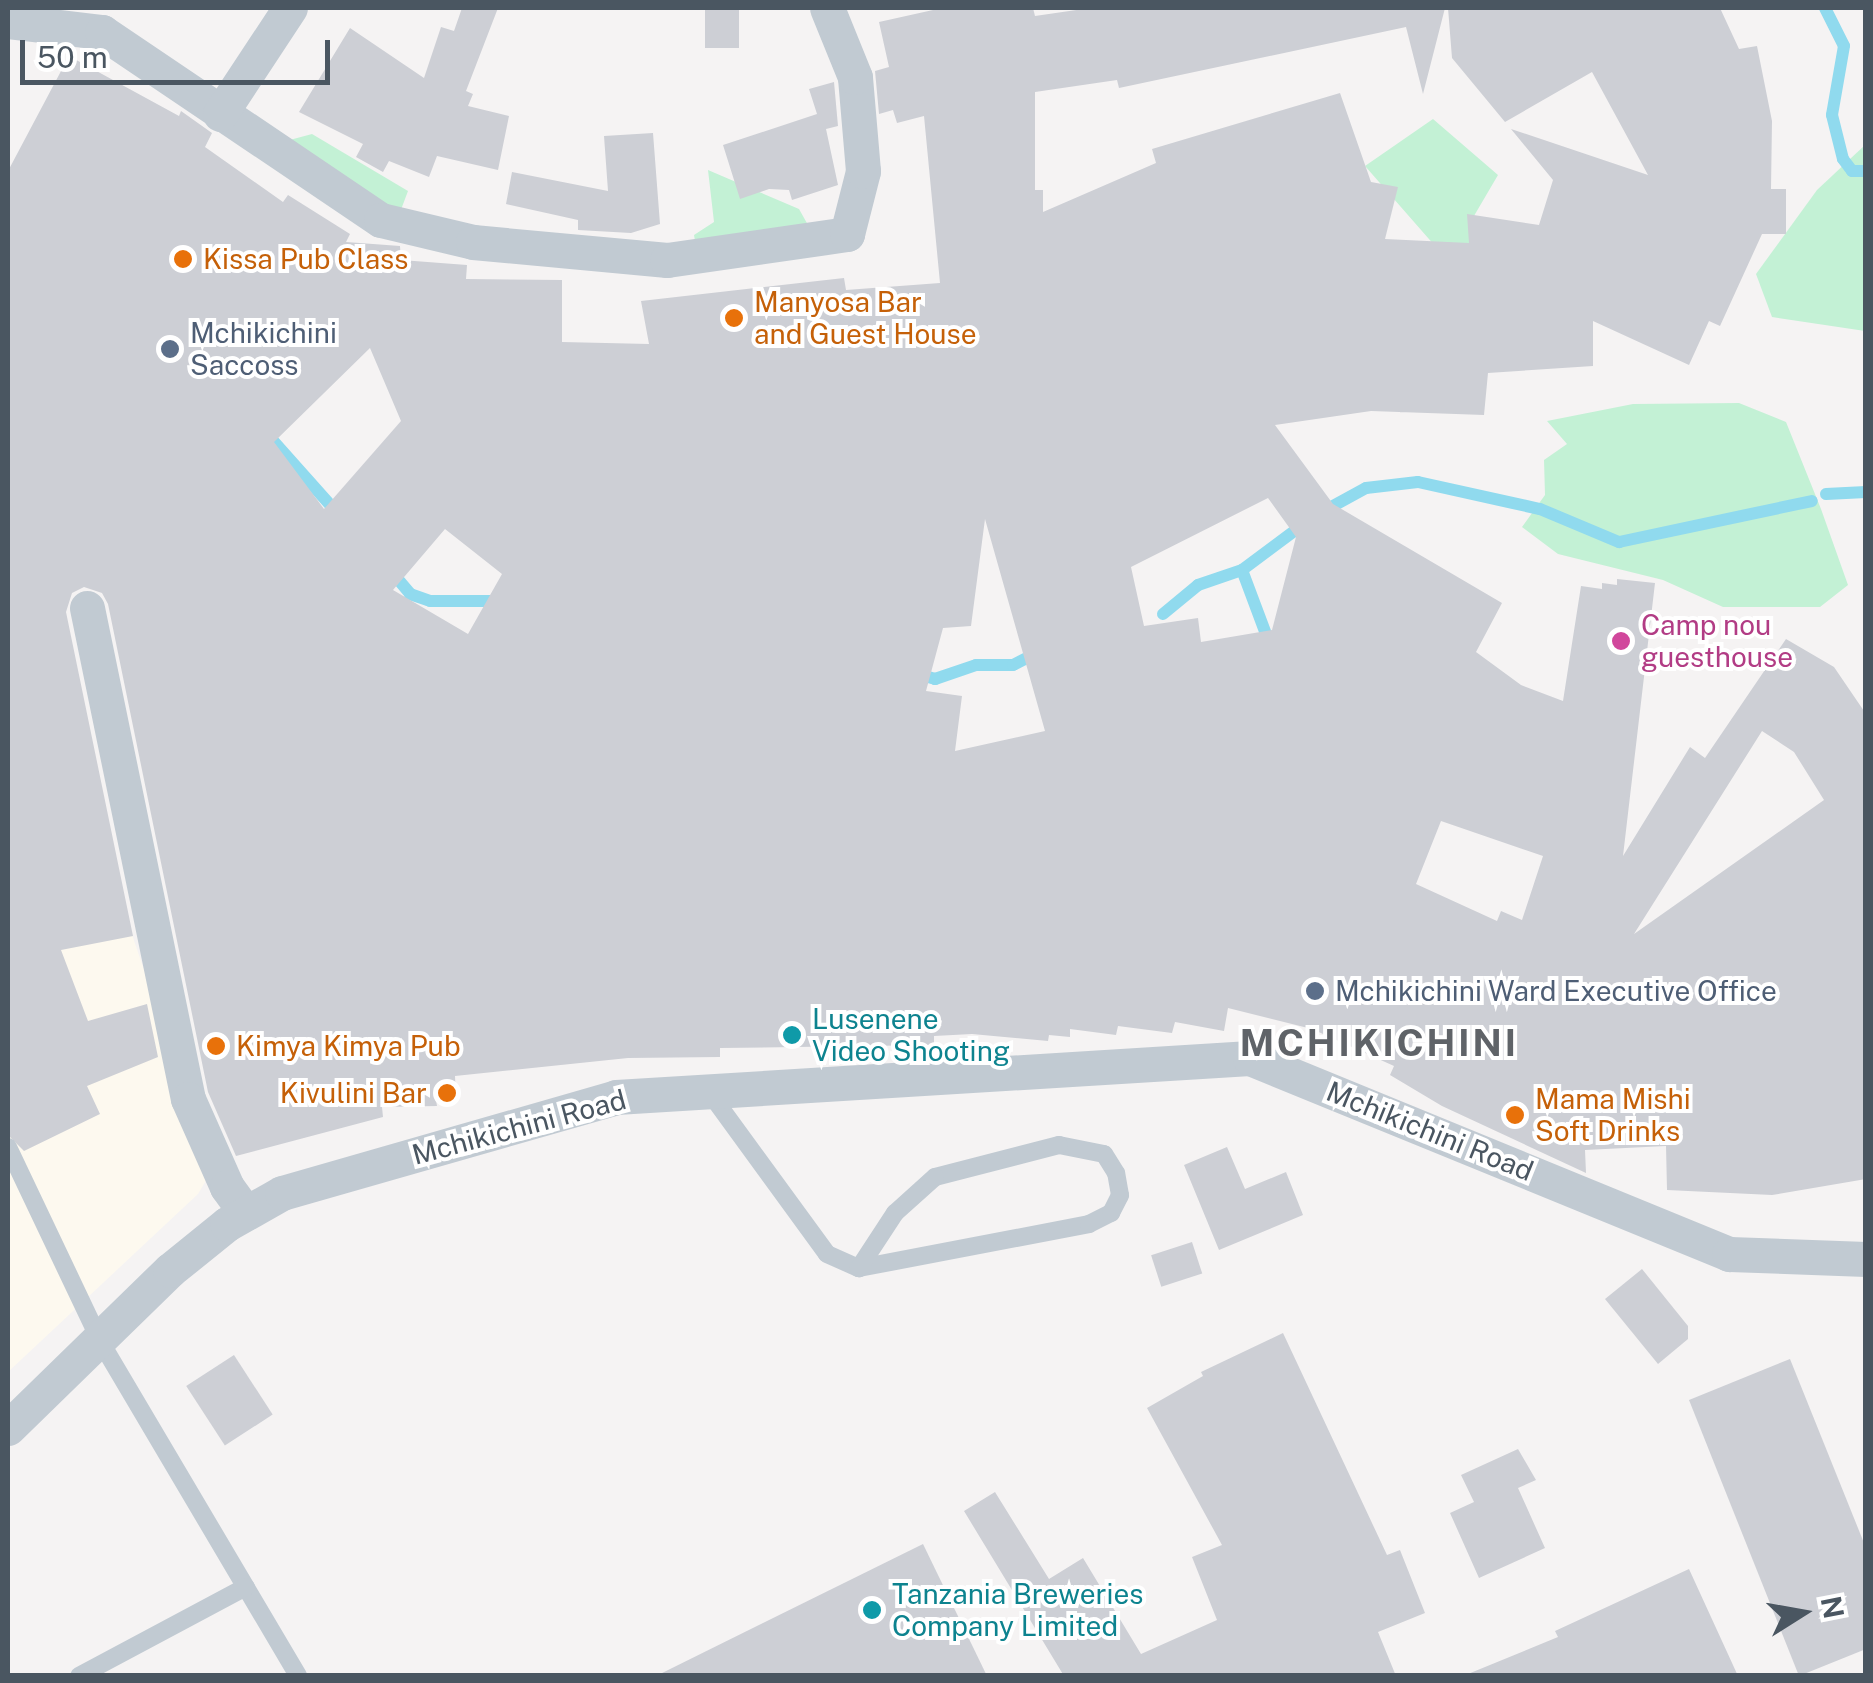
<!DOCTYPE html>
<html>
<head>
<meta charset="utf-8">
<style>
	body { margin:0 }
	#map { position:relative; width:1873px; height:1683px; overflow:hidden; background:#f5f3f3; font-family:"Public Sans",sans-serif }
	div>[style] { position:absolute }
	[style*='--x'] { left:calc(var(--x)*1px); top:calc(var(--y)*1px); width:calc(var(--w)*1px); rotate:calc(var(--a)*1deg) }
	.commercial>* { inset:0; background:#fdf9ef }
	.green>* { inset:0; background:#c3f1d5 }
	.stream>* { height:12px; margin:-6px; padding:0 6px; transform-origin:6px; border-radius:6px; background:#90daee }
	.building>* { inset:0; background:#cdcfd5; transform-origin:0 0 }
	.service>* { height:18px; margin:-9px; padding:0 9px; transform-origin:9px; border-radius:9px; background:#c1cad2 }
	.minor>* { height:35px; margin:-17.5px; padding:0 17.5px; transform-origin:17.5px; border-radius:17.5px; background:#c1cad2 }
	.dots>* { width:28px; height:28px; translate:-50% -50%; box-sizing:border-box; border:5px solid #fff; border-radius:50% }
	span { translate:-50% -50%; white-space:nowrap; text-align:center; line-height:1.15; -webkit-text-stroke:8px #fff; paint-order:stroke }
	.food-label { font-size:28px; color:#c56008 }
	.left { translate:0 -50%; text-align:left }
	.right { translate:-100% -50%; text-align:right }
	.service-label { font-size:28px; color:#4e5e75 }
	.hotel-label { font-size:28px; color:#b23c85 }
	.culture-label { font-size:28px; color:#0d838f }
	.street-label { font-size:28px; color:#4a5661 }
	.district-label { font-size:38px; color:#5f6368; font-weight:700; letter-spacing:2.5px }
	.frame { position:absolute; inset:0; border:10px solid #4a5661; pointer-events:none }
	.north { position:absolute; left:1753px; top:1563px; width:100px; height:100px; -webkit-text-stroke:8px #fff; paint-order:stroke; rotate:79deg; font-size:28px; font-weight:700; line-height:40px; text-align:center; color:#4a5661 }
	.north::after { content:''; display:block; margin:auto; width:35px; height:45px; background:#4a5661; clip-path:polygon(50% 0,100% 100%,50% 72%,0 100%) }
	.scale { position:absolute; left:20px; top:40px; width:310px; height:45px; box-sizing:border-box; border:5px solid #4a5661; border-top:0; padding-left:12px; font-size:30px; line-height:35px; white-space:nowrap; color:#4a5661; -webkit-text-stroke:8px #fff; paint-order:stroke }
</style>
</head>
<body>
<div id="map">
	<div class="commercial">
		<i style="clip-path:polygon(8px 572px,167px 1037px,208px 1177px,198px 1194px,8px 1372px)"></i>
	</div>
	<div class="green">
		<i style="clip-path:polygon(1433px 119px,1498px 175px,1471px 221px,1471px 287px,1365px 166px)"></i>
		<i style="clip-path:polygon(312px 134px,408px 191px,399px 215px,286px 141px)"></i>
		<i style="clip-path:polygon(1865px 145px,1865px 331px,1772px 317px,1756px 274px,1817px 190px)"></i>
		<i style="clip-path:polygon(708px 170px,799px 209px,808px 225px,696px 247px,694px 235px,714px 222px)"></i>
		<i style="clip-path:polygon(1739px 403px,1786px 422px,1821px 509px,1848px 585px,1820px 607px,1723px 607px,1663px 580px,1558px 554px,1522px 527px,1545px 495px,1544px 460px,1567px 444px,1547px 421px,1633px 404px)"></i>
	</div>
	<div class="stream">
		<i style="--x:1825;--y:8;--w:42;--a:63.4"></i>
		<i style="--x:1844;--y:46;--w:70;--a:99.9"></i>
		<i style="--x:1832;--y:115;--w:45;--a:76"></i>
		<i style="--x:1843;--y:159;--w:15;--a:53"></i>
		<i style="--x:1852;--y:171;--w:14;--a:0"></i>
		<i style="--x:267;--y:434;--w:110;--a:48.3"></i>
		<i style="--x:1826;--y:494;--w:40;--a:-2.9"></i>
		<i style="--x:1322;--y:512;--w:50;--a:-28.6"></i>
		<i style="--x:1366;--y:488;--w:52;--a:-6.6"></i>
		<i style="--x:1418;--y:482;--w:125;--a:12.5"></i>
		<i style="--x:1540;--y:509;--w:86;--a:22.7"></i>
		<i style="--x:1619;--y:542;--w:197;--a:-12"></i>
		<i style="--x:1242;--y:570;--w:80;--a:69.5"></i>
		<i style="--x:391;--y:571;--w:30;--a:50"></i>
		<i style="--x:410;--y:594;--w:21;--a:19"></i>
		<i style="--x:430;--y:601;--w:72;--a:0"></i>
		<i style="--x:1163;--y:614;--w:45;--a:-39.6"></i>
		<i style="--x:1198;--y:585;--w:46;--a:-18.8"></i>
		<i style="--x:1242;--y:570;--w:79;--a:-36.7"></i>
		<i style="--x:918;--y:674;--w:18;--a:16"></i>
		<i style="--x:935;--y:679;--w:43;--a:-18.9"></i>
		<i style="--x:976;--y:665;--w:37;--a:0"></i>
		<i style="--x:1013;--y:665;--w:27;--a:-27"></i>
	</div>
	<div class="building">
		<i style="clip-path:polygon(462px 8px,498px 8px,466px 91px,473px 94px,468px 106px,509px 116px,498px 170px,437px 156px,429px 177px,389px 161px,383px 172px,356px 157px,363px 144px,299px 112px,350px 28px,424px 78px,441px 27px,454px 31px)"></i>
		<i style="left:705px;top:8px;width:34px;height:40px"></i>
		<i style="clip-path:polygon(evenodd,942px 8px,1033px 8px,1035px 16px,1090px 8px,1445px 8px,1423px 94px,1406px 27px,1119px 88px,1117px 80px,1035px 92px,1035px 190px,1043px 190px,1043px 212px,1156px 163px,1152px 149px,1340px 93px,1371px 182px,1398px 187px,1385px 239px,1469px 243px,1467px 214px,1539px 225px,1553px 180px,1511px 129px,1648px 175px,1592px 72px,1505px 122px,1452px 58px,1448px 8px,1720px 8px,1739px 49px,1757px 46px,1772px 121px,1771px 189px,1786px 189px,1786px 234px,1762px 234px,1720px 326px,1709px 321px,1689px 365px,1593px 321px,1593px 366px,1488px 373px,1484px 415px,1371px 411px,1275px 425px,1333px 504px,1502px 603px,1476px 652px,1521px 685px,1563px 701px,1581px 586px,1602px 589px,1602px 583px,1617px 585px,1617px 579px,1655px 583px,1623px 856px,1690px 747px,1705px 758px,1786px 639px,1834px 667px,1866px 714px,1866px 1179px,1772px 1195px,1667px 1190px,1666px 1146px,1585px 1150px,1586px 1173px,1442px 1106px,1390px 1075px,1394px 1066px,1312px 1029px,1228px 1008px,1224px 1031px,1175px 1022px,1172px 1033px,1118px 1026px,1116px 1035px,1070px 1029px,1070px 1037px,1049px 1035px,1048px 1041px,972px 1034px,934px 1036px,934px 1045px,720px 1048px,720px 1057px,628px 1058px,455px 1076px,456px 1099px,436px 1100px,437px 1106px,382px 1107px,383px 1117px,236px 1156px,208px 1092px,108px 604px,102px 593px,84px 587px,72px 593px,66px 612px,133px 936px,61px 950px,88px 1021px,147px 1004px,158px 1057px,87px 1086px,100px 1114px,24px 1151px,8px 1135px,8px 171px,69px 56px,179px 116px,181px 111px,212px 133px,205px 147px,283px 202px,288px 195px,350px 234px,346px 242px,400px 246px,401px 260px,467px 265px,466px 279px,562px 280px,562px 342px,649px 344px,641px 301px,844px 278px,846px 290px,940px 283px,924px 116px,897px 123px,893px 110px,879px 114px,875px 71px,889px 67px,879px 22px,942px 8px,370px 348px,401px 421px,324px 509px,274px 442px,370px 348px,942px 8px,1268px 498px,1296px 537px,1272px 630px,1201px 642px,1198px 618px,1144px 626px,1131px 567px,1268px 498px,942px 8px,985px 519px,1045px 731px,955px 751px,962px 696px,926px 691px,943px 628px,971px 626px,985px 519px,942px 8px,445px 529px,502px 574px,468px 634px,393px 590px,445px 529px,942px 8px,1762px 731px,1794px 752px,1824px 800px,1634px 934px,1762px 731px,942px 8px,1441px 821px,1543px 856px,1522px 920px,1501px 911px,1497px 921px,1416px 884px,1441px 821px)"></i>
		<i style="clip-path:polygon(834px 82px,838px 126px,826px 129px,838px 185px,792px 200px,789px 190px,769px 189px,740px 199px,723px 145px,817px 114px,809px 89px)"></i>
		<i style="clip-path:polygon(653px 133px,660px 224px,631px 233px,578px 230px,578px 220px,506px 204px,512px 172px,608px 191px,604px 136px)"></i>
		<i style="clip-path:polygon(1227px 1147px,1245px 1189px,1286px 1172px,1303px 1215px,1219px 1250px,1184px 1165px)"></i>
		<i style="left:1192px;top:1242px;width:33px;height:43px;rotate:72deg"></i>
		<i style="clip-path:polygon(1642px 1269px,1688px 1326px,1688px 1339px,1658px 1364px,1605px 1299px)"></i>
		<i style="clip-path:polygon(1283px 1333px,1387px 1555px,1400px 1550px,1425px 1613px,1378px 1632px,1396px 1676px,1064px 1676px,964px 1511px,995px 1492px,1049px 1579px,1083px 1558px,1141px 1654px,1217px 1620px,1192px 1557px,1222px 1545px,1147px 1408px,1203px 1376px,1201px 1372px)"></i>
		<i style="left:234px;top:1355px;width:71px;height:57px;rotate:57deg"></i>
		<i style="clip-path:polygon(1790px 1359px,1866px 1548px,1866px 1649px,1799px 1676px,1689px 1400px)"></i>
		<i style="clip-path:polygon(1518px 1449px,1536px 1480px,1518px 1488px,1545px 1548px,1479px 1578px,1450px 1513px,1474px 1502px,1461px 1475px)"></i>
		<i style="clip-path:polygon(923px 1544px,987px 1676px,656px 1676px)"></i>
		<i style="clip-path:polygon(1689px 1569px,1738px 1676px,1463px 1676px,1558px 1637px,1555px 1631px)"></i>
	</div>
	<div class="service">
		<i style="--x:709;--y:1092;--w:200;--a:53.9"></i>
		<i style="--x:827;--y:1254;--w:35;--a:24"></i>
		<i style="--x:859;--y:1268;--w:234;--a:-10.8"></i>
		<i style="--x:1089;--y:1224;--w:25;--a:-27"></i>
		<i style="--x:1111;--y:1213;--w:20;--a:-63"></i>
		<i style="--x:1120;--y:1195;--w:22;--a:-100"></i>
		<i style="--x:1116;--y:1173;--w:22;--a:-122"></i>
		<i style="--x:1104;--y:1154;--w:46;--a:-168.7"></i>
		<i style="--x:1059;--y:1145;--w:128;--a:165.5"></i>
		<i style="--x:935;--y:1177;--w:54;--a:138"></i>
		<i style="--x:895;--y:1213;--w:66;--a:123.2"></i>
		<i style="--x:8;--y:1147;--w:212;--a:64.6"></i>
		<i style="--x:99;--y:1339;--w:391;--a:59.4"></i>
		<i style="--x:79;--y:1676;--w:189;--a:-28.1"></i>
	</div>
	<div class="minor">
		<i style="--x:8;--y:21;--w:95;--a:6.7"></i>
		<i style="--x:102;--y:32;--w:336;--a:34"></i>
		<i style="--x:381;--y:220;--w:95;--a:13.4"></i>
		<i style="--x:473;--y:242;--w:195;--a:5.3"></i>
		<i style="--x:667;--y:260;--w:182;--a:-8.2"></i>
		<i style="--x:847;--y:234;--w:65;--a:-75.7"></i>
		<i style="--x:863;--y:171;--w:94;--a:-94.9"></i>
		<i style="--x:855;--y:77;--w:74;--a:-112.1"></i>
		<i style="--x:220;--y:114;--w:127;--a:-56.6"></i>
		<i style="--x:87;--y:608;--w:501;--a:78.38"></i>
		<i style="--x:188;--y:1099;--w:96;--a:66.1"></i>
		<i style="--x:227;--y:1187;--w:32;--a:54"></i>
		<i style="--x:8;--y:1428;--w:226;--a:-44.3"></i>
		<i style="--x:170;--y:1270;--w:73;--a:-38.9"></i>
		<i style="--x:227;--y:1224;--w:63;--a:-29.4"></i>
		<i style="--x:282;--y:1193;--w:348;--a:-16"></i>
		<i style="--x:616;--y:1097;--w:635;--a:-3.52"></i>
		<i style="--x:1250;--y:1058;--w:518;--a:22.25"></i>
		<i style="--x:1729;--y:1254;--w:137;--a:2.1"></i>
	</div>
	<div class="dots">
		<i style="left:183px;top:259px;background:#e8710a"></i>
		<i style="left:734px;top:318px;background:#e8710a"></i>
		<i style="left:170px;top:349px;background:#5c6f8a"></i>
		<i style="left:1621px;top:641px;background:#d1479c"></i>
		<i style="left:1315px;top:991px;background:#5c6f8a"></i>
		<i style="left:792px;top:1035px;background:#0f9aa8"></i>
		<i style="left:216px;top:1046px;background:#e8710a"></i>
		<i style="left:447px;top:1093px;background:#e8710a"></i>
		<i style="left:1515px;top:1115px;background:#e8710a"></i>
		<i style="left:872px;top:1610px;background:#0f9aa8"></i>
	</div>
	<div class="food-label">
		<span class="left" style="left:203px;top:259px">Kissa Pub Class</span>
		<span class="left" style="left:754px;top:318px">Manyosa Bar<br>and Guest House</span>
		<span class="left" style="left:236px;top:1046px">Kimya Kimya Pub</span>
		<span class="right" style="left:427px;top:1093px">Kivulini Bar</span>
		<span class="left" style="left:1535px;top:1115px">Mama Mishi<br>Soft Drinks</span>
	</div>
	<div class="service-label">
		<span class="left" style="left:190px;top:349px">Mchikichini<br>Saccoss</span>
		<span class="left" style="left:1335px;top:991px">Mchikichini Ward Executive Office</span>
	</div>
	<div class="hotel-label">
		<span class="left" style="left:1641px;top:641px">Camp nou<br>guesthouse</span>
	</div>
	<div class="culture-label">
		<span class="left" style="left:812px;top:1035px">Lusenene<br>Video Shooting</span>
		<span class="left" style="left:892px;top:1610px">Tanzania Breweries<br>Company Limited</span>
	</div>
	<div class="street-label">
		<span style="left:519px;top:1127px;rotate:-15deg">Mchikichini Road</span>
		<span style="left:1430px;top:1131px;rotate:22deg">Mchikichini Road</span>
	</div>
	<div class="district-label">
		<span style="left:1379px;top:1043px">MCHIKICHINI</span>
	</div>
	<div class="frame"></div>
	<div class="north">N</div>
	<div class="scale">50 m</div>
</div>
</body>
</html>
